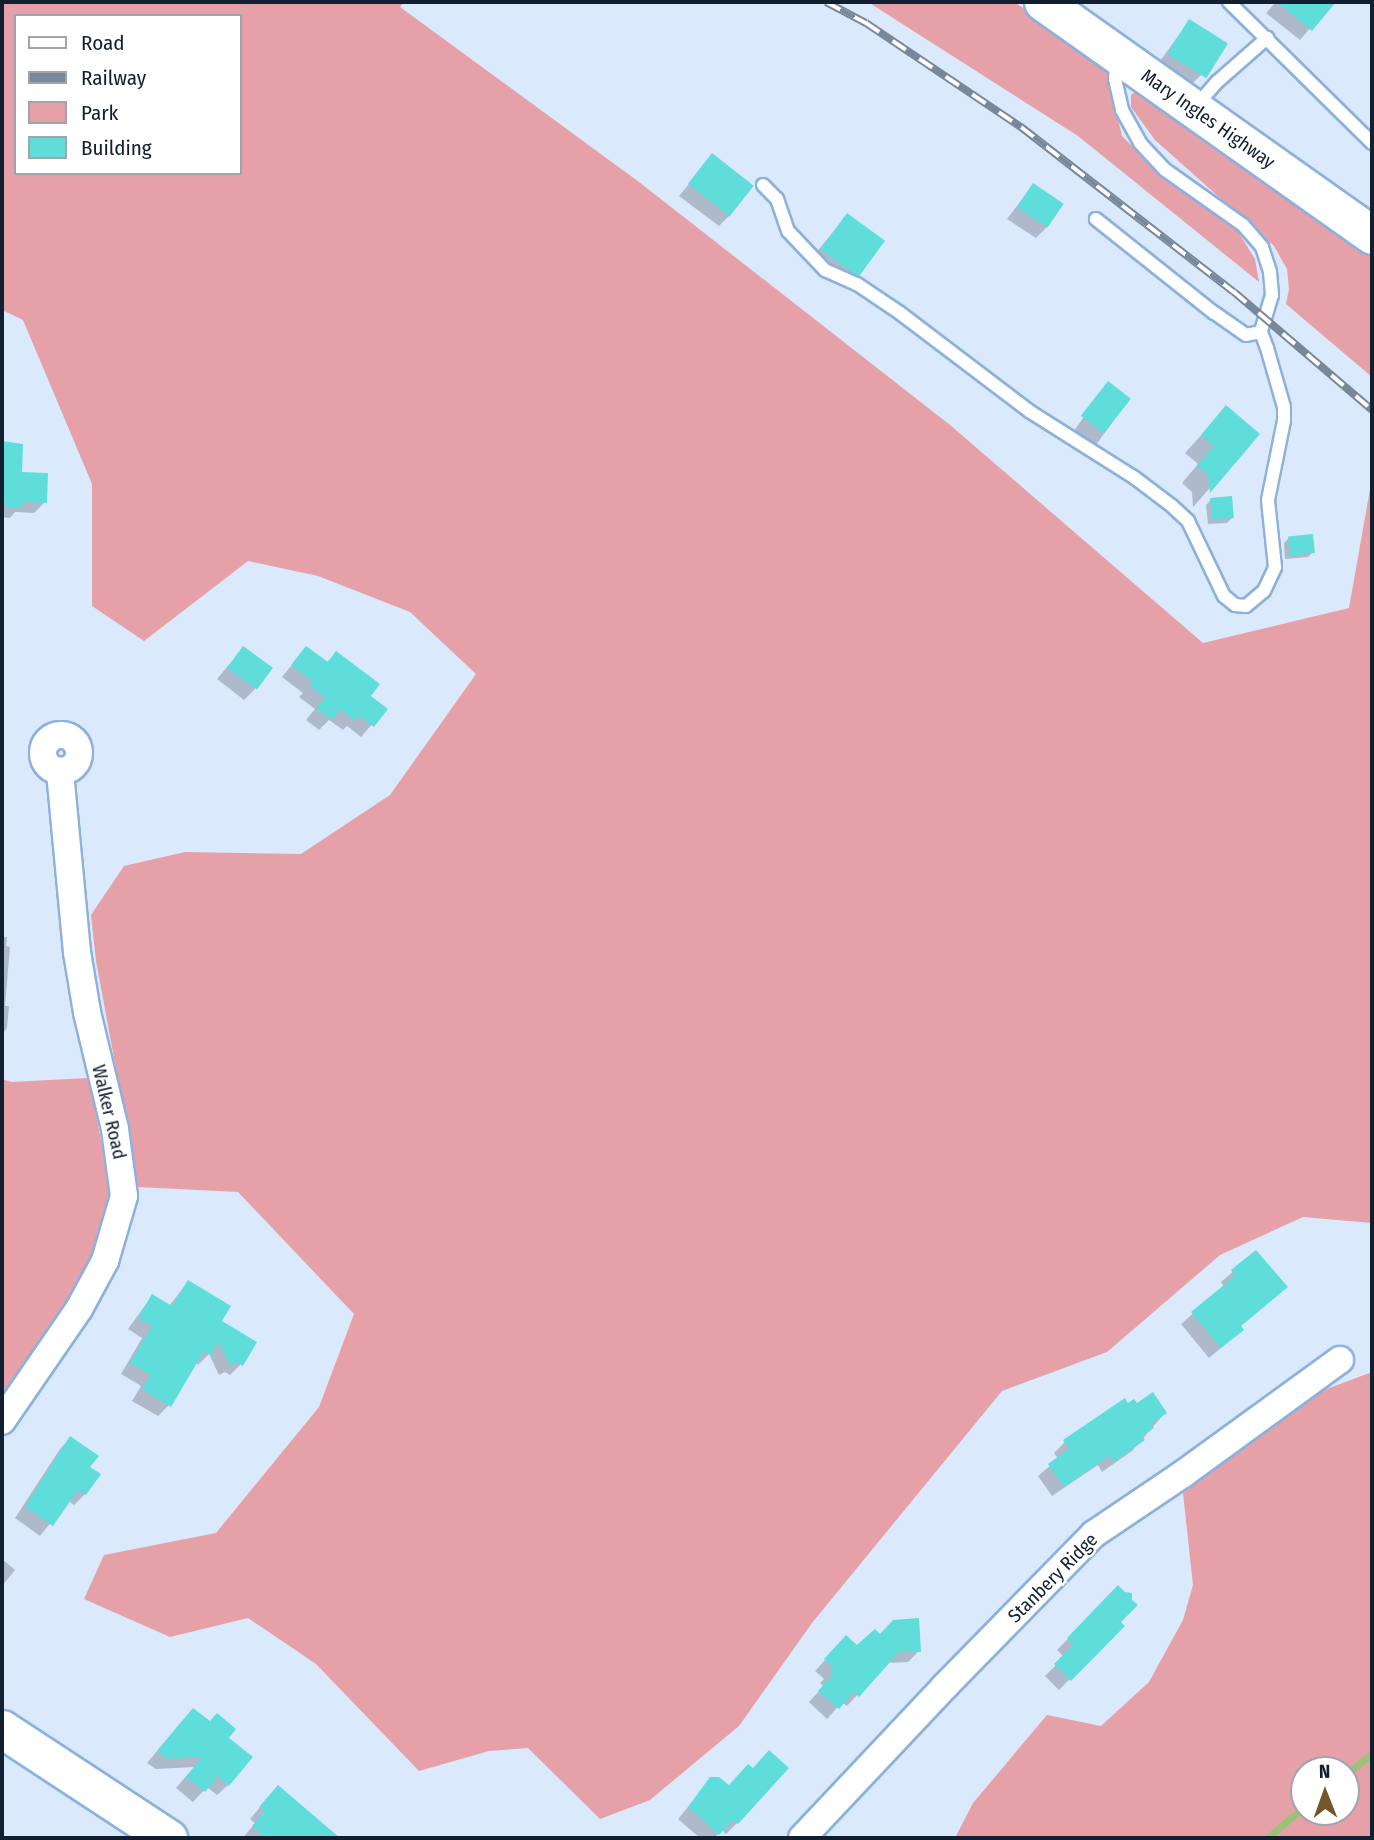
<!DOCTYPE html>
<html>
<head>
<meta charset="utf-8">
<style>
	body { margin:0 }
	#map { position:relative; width:1374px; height:1840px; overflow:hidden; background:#dae9fc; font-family:"Fira Sans Condensed",sans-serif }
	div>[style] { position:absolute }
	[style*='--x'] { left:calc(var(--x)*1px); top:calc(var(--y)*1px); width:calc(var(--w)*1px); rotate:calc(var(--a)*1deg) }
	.green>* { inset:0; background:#e6a0a7 }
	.shadow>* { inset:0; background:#0003; transform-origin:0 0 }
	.stream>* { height:7px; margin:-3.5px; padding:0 3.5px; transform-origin:3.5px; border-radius:3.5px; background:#98c379 }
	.building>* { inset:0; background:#5fddda; transform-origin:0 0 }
	.roads { filter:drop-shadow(2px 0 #8cb1dd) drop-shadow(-2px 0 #8cb1dd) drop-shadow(0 2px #8cb1dd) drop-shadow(0 -2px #8cb1dd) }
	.lane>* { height:12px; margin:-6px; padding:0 6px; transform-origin:6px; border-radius:6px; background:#fff }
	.street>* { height:26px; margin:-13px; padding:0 13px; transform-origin:13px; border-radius:13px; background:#fff }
	.street>.ring { margin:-13px; padding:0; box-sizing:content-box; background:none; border:26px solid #fff; border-radius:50% }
	.secondary>* { height:37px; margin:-18.5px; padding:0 18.5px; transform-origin:18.5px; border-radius:18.5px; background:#fff }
	.rail>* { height:8px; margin-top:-4px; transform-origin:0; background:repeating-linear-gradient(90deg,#fff 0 16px,#788799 0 32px); box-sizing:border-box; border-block:2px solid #788799 }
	span { translate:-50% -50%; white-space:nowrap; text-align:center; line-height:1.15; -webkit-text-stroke:5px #fff; paint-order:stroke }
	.street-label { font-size:19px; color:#111f30 }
	.frame { position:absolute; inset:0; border:4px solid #111f30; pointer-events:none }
	.legend { position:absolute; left:14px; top:14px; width:228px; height:161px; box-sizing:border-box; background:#fff; border:2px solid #a0a5ac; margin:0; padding:9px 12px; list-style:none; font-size:21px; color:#111f30 }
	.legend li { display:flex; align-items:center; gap:14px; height:35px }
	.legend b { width:35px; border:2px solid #a0a5ac }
	.north { position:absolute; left:1290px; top:1756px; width:70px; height:70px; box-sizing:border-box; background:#fff; border:2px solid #a0a5ac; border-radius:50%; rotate:359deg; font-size:19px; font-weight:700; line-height:28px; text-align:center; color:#111f30 }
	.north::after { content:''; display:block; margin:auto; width:24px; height:32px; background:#75562b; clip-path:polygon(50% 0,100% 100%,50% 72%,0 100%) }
</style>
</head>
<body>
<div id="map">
	<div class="green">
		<i style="clip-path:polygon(evenodd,2px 2px,404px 2px,400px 7px,639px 182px,950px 425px,1203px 643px,1349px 608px,1372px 478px,1372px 1223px,1303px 1217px,1220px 1255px,1107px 1352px,1002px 1391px,812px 1623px,739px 1726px,650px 1800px,600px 1819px,528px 1748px,489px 1751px,419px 1771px,316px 1664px,248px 1618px,170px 1637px,84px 1599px,104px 1555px,216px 1533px,319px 1407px,354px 1314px,238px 1192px,138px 1187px,96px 961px,91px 915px,124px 866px,185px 852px,301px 854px,390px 795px,476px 674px,410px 612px,318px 576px,248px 561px,144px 641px,92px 606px,92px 484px,23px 320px,2px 310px,2px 2px,16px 16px,240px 16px,240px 173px,16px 173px,16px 16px)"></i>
		<i style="clip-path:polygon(868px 2px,1014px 2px,1104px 62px,1122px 136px,1165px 179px,1237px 230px,1255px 259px,1259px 282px,1078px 136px)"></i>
		<i style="clip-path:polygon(1138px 90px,1372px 256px,1372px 377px,1286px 304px,1289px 289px,1287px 269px,1274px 246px,1155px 140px,1131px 107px,1131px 95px)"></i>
		<i style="clip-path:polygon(89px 1078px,110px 1188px,102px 1238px,43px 1341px,2px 1399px,2px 1079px,11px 1082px)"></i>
		<i style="clip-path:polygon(evenodd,1372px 1372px,1372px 1838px,955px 1838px,973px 1803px,1047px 1715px,1101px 1726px,1149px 1682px,1183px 1620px,1193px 1585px,1183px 1493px,1316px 1393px,1372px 1372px,1304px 1770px,1346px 1770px,1346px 1812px,1304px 1812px,1304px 1770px)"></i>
	</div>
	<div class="shadow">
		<i style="clip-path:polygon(1276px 2px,1333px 2px,1300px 40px,1266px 13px)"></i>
		<i style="clip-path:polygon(1189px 21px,1217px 39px,1201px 75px,1190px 86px,1157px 65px)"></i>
		<i style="clip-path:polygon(712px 156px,730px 215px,719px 226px,679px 196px)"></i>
		<i style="clip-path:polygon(1033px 185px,1047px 227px,1036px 238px,1007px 219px)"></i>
		<i style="clip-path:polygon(847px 215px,858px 274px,847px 285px,810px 260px)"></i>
		<i style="left:1108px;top:384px;width:26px;height:57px;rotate:36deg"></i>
		<i style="clip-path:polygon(1226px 408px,1258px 434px,1193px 507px,1192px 492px,1182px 483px,1198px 464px,1185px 453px)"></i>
		<i style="clip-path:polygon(4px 443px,20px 474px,45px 502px,34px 513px,15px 512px,10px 518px,2px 517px,2px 444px)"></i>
		<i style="clip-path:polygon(1211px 500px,1232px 518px,1227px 523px,1208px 524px,1206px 505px)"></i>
		<i style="clip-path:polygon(1289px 538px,1313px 552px,1308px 557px,1285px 559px,1284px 543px)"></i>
		<i style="clip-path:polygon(243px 648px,255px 689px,244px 700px,217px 679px)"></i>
		<i style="clip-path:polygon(306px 648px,326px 663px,336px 653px,369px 697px,385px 709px,361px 737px,347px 726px,343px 730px,329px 720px,319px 730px,306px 720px,315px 709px,299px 697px,303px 693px,282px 677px)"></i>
		<i style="clip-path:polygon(2px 937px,7px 937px,6px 946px,10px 947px,5px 1006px,9px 1006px,7px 1028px,2px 1034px)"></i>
		<i style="clip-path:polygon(1256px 1252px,1239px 1327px,1242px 1330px,1209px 1358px,1181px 1324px,1224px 1287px,1221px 1282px)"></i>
		<i style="clip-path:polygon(188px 1282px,220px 1321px,241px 1364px,230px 1375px,225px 1372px,219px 1375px,209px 1354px,198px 1365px,195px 1362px,169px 1405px,158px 1416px,132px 1401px,141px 1386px,121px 1374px,142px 1338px,128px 1329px,152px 1296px,169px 1306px)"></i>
		<i style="clip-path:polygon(1128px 1406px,1165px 1413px,1132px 1451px,1102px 1472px,1098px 1465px,1052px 1496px,1038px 1476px,1058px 1459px,1054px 1453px,1065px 1442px)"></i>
		<i style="clip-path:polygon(70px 1438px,88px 1467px,85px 1494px,74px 1505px,68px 1501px,40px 1536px,15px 1518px,60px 1449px)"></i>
		<i style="clip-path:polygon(2px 1559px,15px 1570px,2px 1586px)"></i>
		<i style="clip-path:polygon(1118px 1588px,1119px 1622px,1123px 1626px,1059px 1690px,1045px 1676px,1064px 1657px,1057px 1650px)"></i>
		<i style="clip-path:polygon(880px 1635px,919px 1651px,908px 1662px,887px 1663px,847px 1706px,842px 1702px,827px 1719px,809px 1702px,824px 1686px,820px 1683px,824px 1679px,815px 1671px,835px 1649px,857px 1648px)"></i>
		<i style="clip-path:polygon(182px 1721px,228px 1785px,217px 1795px,207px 1787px,193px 1802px,176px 1788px,194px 1767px,156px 1769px,147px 1763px)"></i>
		<i style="clip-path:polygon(752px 1770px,737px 1823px,726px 1834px,722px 1830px,714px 1838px,700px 1838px,678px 1819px,711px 1779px,728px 1787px)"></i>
		<i style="clip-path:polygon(268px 1798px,332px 1833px,327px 1838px,243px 1838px,255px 1823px,250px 1819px)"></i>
	</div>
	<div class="stream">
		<i style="--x:1346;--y:1774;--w:33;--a:-38"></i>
		<i style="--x:1267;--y:1838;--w:48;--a:-40"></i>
	</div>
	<div class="building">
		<i style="clip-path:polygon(1277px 2px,1336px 2px,1312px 31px)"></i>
		<i style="left:1189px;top:19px;width:46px;height:41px;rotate:32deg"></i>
		<i style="left:712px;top:153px;width:53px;height:39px;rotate:38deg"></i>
		<i style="left:1033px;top:183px;width:37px;height:29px;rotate:34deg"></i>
		<i style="left:847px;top:213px;width:47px;height:45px;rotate:36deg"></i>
		<i style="left:1108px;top:381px;width:29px;height:44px;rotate:38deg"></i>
		<i style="clip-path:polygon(1226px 405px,1260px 434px,1210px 493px,1208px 475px,1197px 465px,1214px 446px,1201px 435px)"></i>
		<i style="clip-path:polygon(2px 441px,23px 444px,22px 472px,48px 473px,47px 503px,23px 502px,22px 507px,5px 507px,5px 503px,2px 503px)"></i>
		<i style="left:1232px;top:496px;width:22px;height:22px;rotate:85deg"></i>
		<i style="left:1313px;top:534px;width:19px;height:25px;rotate:84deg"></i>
		<i style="left:243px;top:646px;width:37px;height:27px;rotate:36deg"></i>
		<i style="clip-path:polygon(306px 646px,328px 662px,336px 651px,380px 684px,371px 696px,388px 709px,374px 727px,359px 716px,355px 721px,340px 709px,332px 720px,316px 709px,325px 697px,309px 685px,312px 681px,291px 665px)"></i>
		<i style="clip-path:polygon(1256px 1250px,1288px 1287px,1241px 1326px,1244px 1330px,1221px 1348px,1191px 1312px,1235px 1276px,1231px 1270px)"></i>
		<i style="clip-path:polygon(188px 1280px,231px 1306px,222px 1321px,257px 1342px,243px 1366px,237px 1362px,230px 1365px,218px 1342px,211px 1355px,204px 1351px,171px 1407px,142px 1389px,151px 1375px,130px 1363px,152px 1326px,138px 1318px,152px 1294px,172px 1306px)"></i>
		<i style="clip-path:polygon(1153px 1392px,1167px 1413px,1151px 1424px,1154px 1428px,1142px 1436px,1145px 1440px,1114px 1462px,1109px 1456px,1064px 1487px,1048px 1464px,1069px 1449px,1063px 1440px,1125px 1398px,1128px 1403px,1134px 1399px,1137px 1403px)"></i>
		<i style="clip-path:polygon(70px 1436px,99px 1456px,90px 1467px,101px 1474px,86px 1495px,78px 1490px,53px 1526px,25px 1507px)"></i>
		<i style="clip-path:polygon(1118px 1585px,1125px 1592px,1132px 1593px,1132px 1600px,1138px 1605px,1121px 1622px,1125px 1626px,1071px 1681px,1054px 1664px,1073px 1645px,1067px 1638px)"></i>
		<i style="clip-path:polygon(919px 1618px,921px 1652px,899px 1652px,859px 1697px,854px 1692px,839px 1709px,818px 1691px,833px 1674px,830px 1671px,833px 1667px,824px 1659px,846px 1635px,857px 1645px,875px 1629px,880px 1634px,893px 1620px)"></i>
		<i style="clip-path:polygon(193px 1708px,210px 1721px,217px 1713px,236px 1729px,229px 1738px,253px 1757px,229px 1786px,218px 1776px,205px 1792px,186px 1777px,202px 1757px,167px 1759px,157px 1751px)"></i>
		<i style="clip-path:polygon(769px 1750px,789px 1768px,738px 1824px,733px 1820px,719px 1835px,688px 1807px,710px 1777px,719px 1777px,729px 1785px,748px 1764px,753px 1768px)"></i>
		<i style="clip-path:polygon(278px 1785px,340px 1838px,266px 1838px,252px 1826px,265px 1811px,259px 1807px)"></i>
	</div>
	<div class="roads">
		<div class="lane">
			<i style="--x:1229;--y:2;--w:201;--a:44.6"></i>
			<i style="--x:1117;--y:59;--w:20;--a:96"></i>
			<i style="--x:1115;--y:79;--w:32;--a:77"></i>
			<i style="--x:1122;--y:110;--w:38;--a:61"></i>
			<i style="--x:1140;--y:143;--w:35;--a:47"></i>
			<i style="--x:1164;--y:169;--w:97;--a:35.3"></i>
			<i style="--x:1243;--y:225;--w:29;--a:49"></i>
			<i style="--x:1262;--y:247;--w:26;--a:72"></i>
			<i style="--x:1270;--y:272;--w:23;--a:85"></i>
			<i style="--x:1272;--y:295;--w:39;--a:107"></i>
			<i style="--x:1196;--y:106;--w:32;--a:-49"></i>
			<i style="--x:1217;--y:82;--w:67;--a:-41.3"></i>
			<i style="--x:763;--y:185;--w:20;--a:45"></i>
			<i style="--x:777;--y:199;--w:34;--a:71"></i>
			<i style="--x:788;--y:231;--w:54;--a:46.5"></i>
			<i style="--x:825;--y:270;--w:35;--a:24"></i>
			<i style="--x:857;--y:284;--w:52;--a:34"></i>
			<i style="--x:900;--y:313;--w:162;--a:37.2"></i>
			<i style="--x:1029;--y:411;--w:125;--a:32.3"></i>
			<i style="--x:1135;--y:478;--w:46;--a:37.1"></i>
			<i style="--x:1172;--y:506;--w:22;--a:43"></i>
			<i style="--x:1188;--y:521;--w:83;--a:64.4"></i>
			<i style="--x:1224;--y:596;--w:14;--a:39"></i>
			<i style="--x:1235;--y:605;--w:11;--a:5"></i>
			<i style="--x:1246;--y:606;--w:23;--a:-40"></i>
			<i style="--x:1264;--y:591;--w:26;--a:-65"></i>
			<i style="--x:1275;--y:567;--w:67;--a:-96"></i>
			<i style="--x:1268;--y:500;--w:81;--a:-78.6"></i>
			<i style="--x:1284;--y:421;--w:14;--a:-90"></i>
			<i style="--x:1284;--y:407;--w:61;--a:-106.1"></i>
			<i style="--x:1267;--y:348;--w:17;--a:-111"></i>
			<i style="--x:1261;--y:332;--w:15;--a:169"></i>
			<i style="--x:1246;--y:335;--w:39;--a:-145"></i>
			<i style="--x:1214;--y:313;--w:151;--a:-141.5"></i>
		</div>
		<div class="street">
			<i class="ring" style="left:43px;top:735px;width:10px;height:10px"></i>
			<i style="--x:2;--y:1421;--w:136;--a:-55.5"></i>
			<i style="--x:79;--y:1309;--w:55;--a:-61.6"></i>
			<i style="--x:105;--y:1261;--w:68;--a:-73.7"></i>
			<i style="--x:124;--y:1196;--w:68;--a:-97.7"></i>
			<i style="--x:115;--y:1129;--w:120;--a:-103.5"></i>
			<i style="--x:87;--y:1012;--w:61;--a:-99.5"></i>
			<i style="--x:77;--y:952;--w:182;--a:-95.4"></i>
			<i style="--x:802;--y:1838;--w:209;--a:-46.7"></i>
			<i style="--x:945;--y:1686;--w:213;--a:-45.6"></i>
			<i style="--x:1094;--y:1534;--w:107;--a:-34"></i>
			<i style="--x:1183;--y:1474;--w:194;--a:-36"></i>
		</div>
		<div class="secondary">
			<i style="--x:1043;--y:2;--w:403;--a:35.3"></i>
			<i style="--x:2;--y:1729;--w:199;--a:33.3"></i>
		</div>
	</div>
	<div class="rail">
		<i style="--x:826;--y:2;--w:45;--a:27.7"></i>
		<i style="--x:866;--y:23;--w:187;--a:33.9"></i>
		<i style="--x:1021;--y:127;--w:269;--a:37.8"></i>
		<i style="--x:1234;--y:292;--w:182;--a:40.5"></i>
	</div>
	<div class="street-label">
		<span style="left:1208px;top:119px;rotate:35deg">Mary Ingles Highway</span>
		<span style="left:109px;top:1112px;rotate:77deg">Walker Road</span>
		<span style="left:1053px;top:1578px;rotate:-45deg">Stanbery Ridge</span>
	</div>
	<div class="frame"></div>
	<ul class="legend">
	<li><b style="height:9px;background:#fff"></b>Road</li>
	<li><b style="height:9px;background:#788799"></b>Railway</li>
	<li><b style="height:19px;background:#e6a0a7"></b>Park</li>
	<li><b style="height:19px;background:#5fddda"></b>Building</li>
	</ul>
	<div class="north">N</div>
</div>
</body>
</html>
